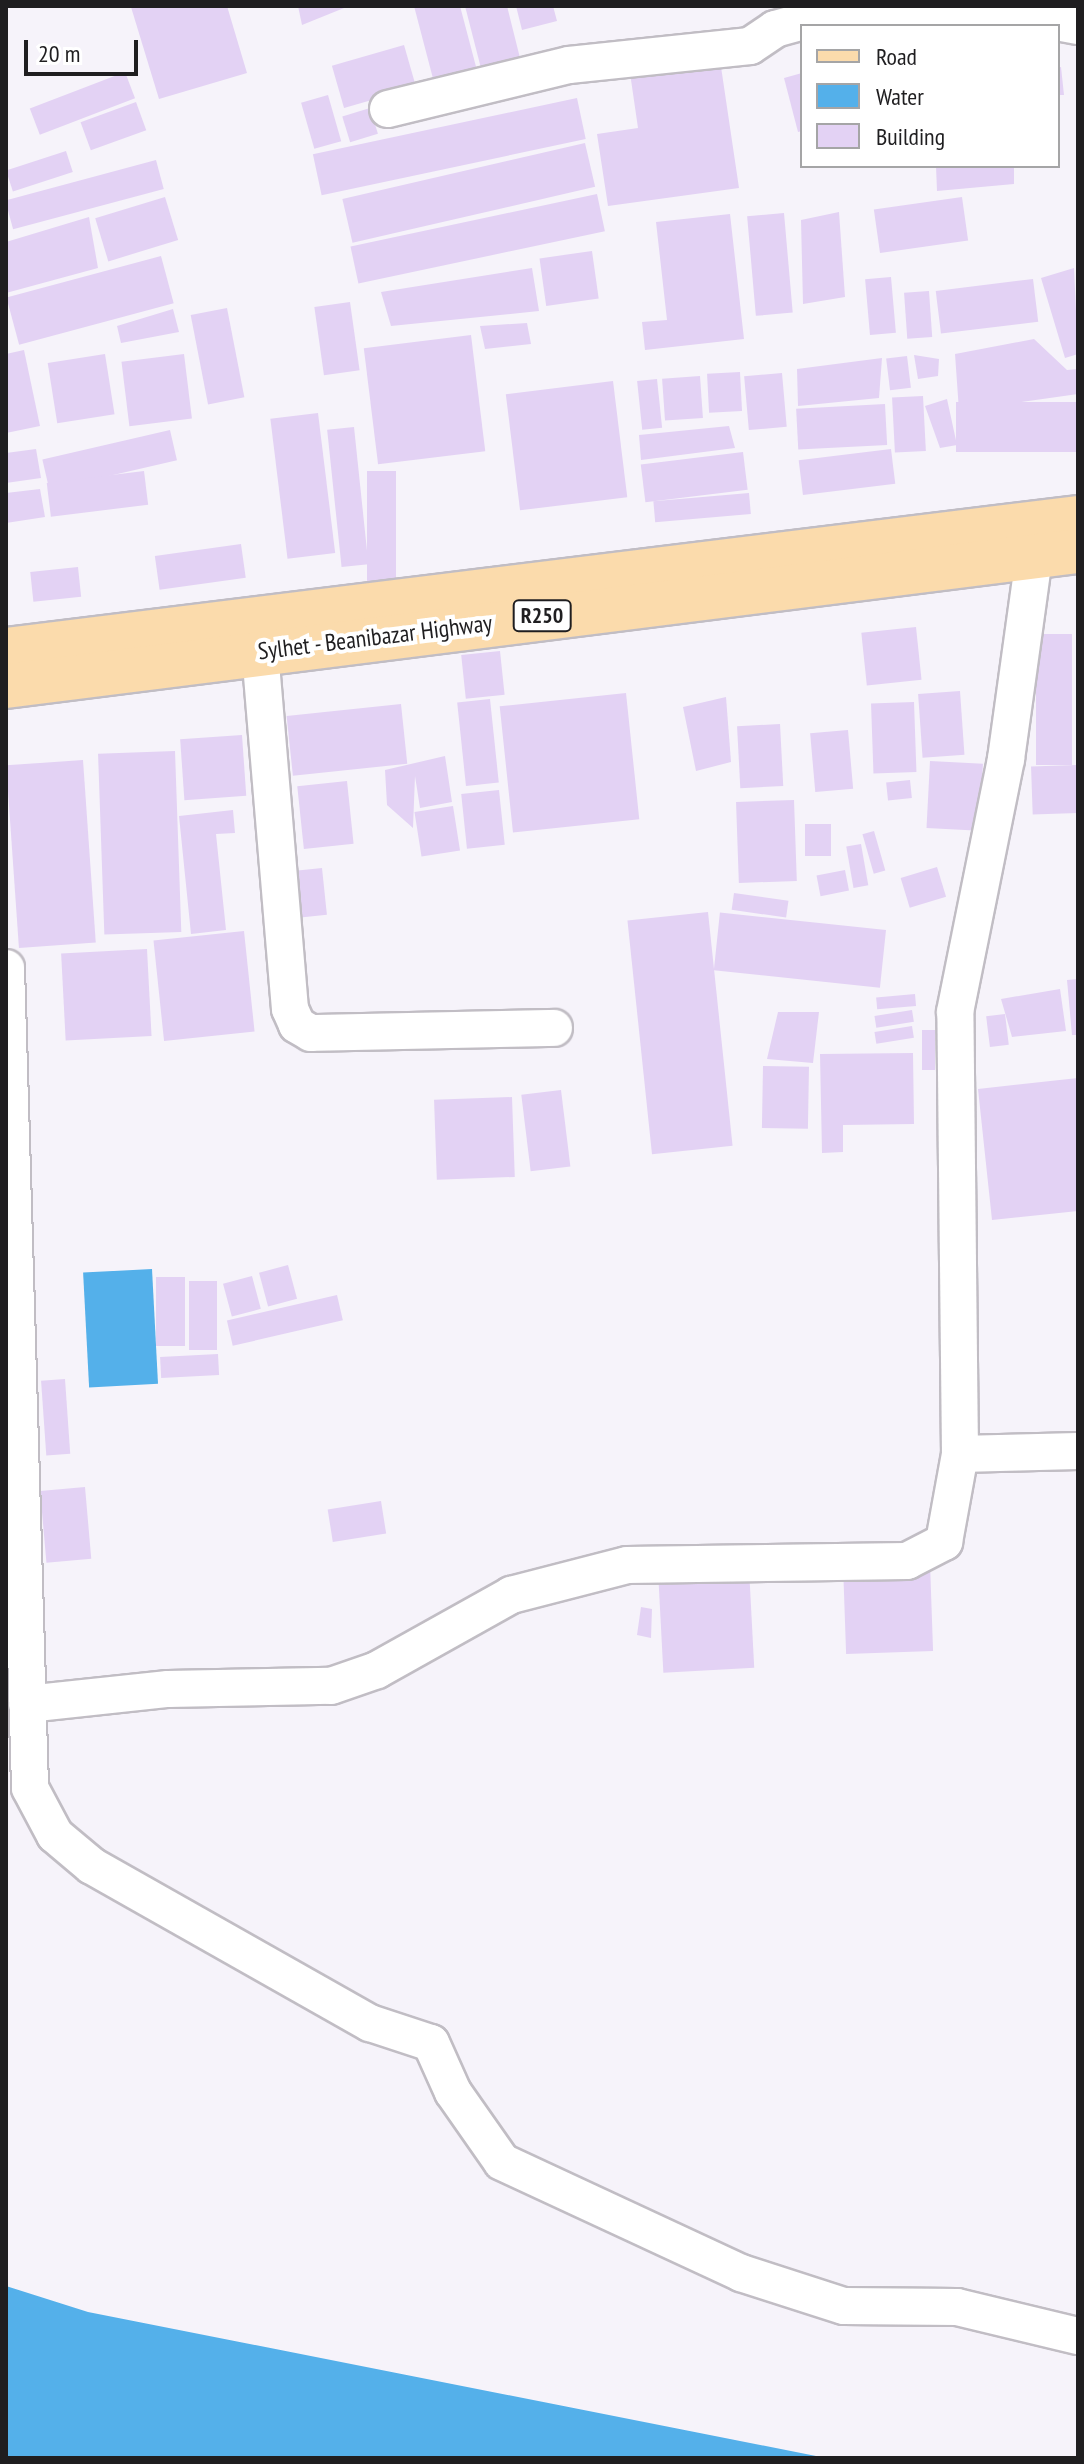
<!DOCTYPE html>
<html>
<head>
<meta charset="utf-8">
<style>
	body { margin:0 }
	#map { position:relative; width:1084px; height:2464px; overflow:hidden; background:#f6f3fa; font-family:"PT Sans Narrow",sans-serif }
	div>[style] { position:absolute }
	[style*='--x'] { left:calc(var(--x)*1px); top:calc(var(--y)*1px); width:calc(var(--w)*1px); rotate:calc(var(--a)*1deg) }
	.water>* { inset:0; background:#54b0ea; transform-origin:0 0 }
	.building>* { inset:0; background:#e3d2f4; transform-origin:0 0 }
	.roads { filter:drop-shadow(2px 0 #c1bdc4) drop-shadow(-2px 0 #c1bdc4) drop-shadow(0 2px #c1bdc4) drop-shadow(0 -2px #c1bdc4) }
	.street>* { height:36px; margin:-18px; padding:0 18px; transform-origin:18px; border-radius:18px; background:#fff }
	.primary>* { height:44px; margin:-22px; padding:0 22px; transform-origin:22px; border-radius:22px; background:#fbdbac }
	span { translate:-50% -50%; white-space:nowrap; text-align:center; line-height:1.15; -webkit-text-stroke:8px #fff; paint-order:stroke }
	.shield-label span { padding:2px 6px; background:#fff; border:2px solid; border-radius:6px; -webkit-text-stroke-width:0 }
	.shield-label { font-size:22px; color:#1f1e20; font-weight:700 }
	.street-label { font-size:24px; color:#1f1e20 }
	.frame { position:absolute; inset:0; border:8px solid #1f1e20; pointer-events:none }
	.legend { position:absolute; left:800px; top:24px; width:260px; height:144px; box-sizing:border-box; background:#fff; border:2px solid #a5a5a6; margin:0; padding:10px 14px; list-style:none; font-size:24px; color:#1f1e20 }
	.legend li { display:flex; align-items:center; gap:16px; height:40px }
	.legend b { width:40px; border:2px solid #a5a5a6 }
	.scale { position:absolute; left:24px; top:40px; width:114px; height:36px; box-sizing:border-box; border:4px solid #1f1e20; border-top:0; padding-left:10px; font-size:24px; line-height:28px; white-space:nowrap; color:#1f1e20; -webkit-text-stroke:6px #fff; paint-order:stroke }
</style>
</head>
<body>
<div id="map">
	<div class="water">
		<i style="left:152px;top:1269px;width:115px;height:69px;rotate:87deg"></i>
		<i style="clip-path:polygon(6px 2286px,88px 2312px,826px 2458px,6px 2458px)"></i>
	</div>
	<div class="building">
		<i style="clip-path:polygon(227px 6px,247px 73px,159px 99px,131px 7px)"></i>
		<i style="clip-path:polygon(298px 6px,349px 6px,302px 25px)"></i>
		<i style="clip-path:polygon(414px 6px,460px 6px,479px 78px,436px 90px)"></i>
		<i style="clip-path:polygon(465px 6px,507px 6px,523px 70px,484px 80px)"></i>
		<i style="clip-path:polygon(516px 6px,553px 6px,557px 21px,522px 30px)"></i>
		<i style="left:404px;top:45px;width:44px;height:75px;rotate:74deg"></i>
		<i style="clip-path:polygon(720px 60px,739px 188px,608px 206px,597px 134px,638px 128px,630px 73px)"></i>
		<i style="clip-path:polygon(1061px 67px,1064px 95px,1058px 95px,1058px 68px)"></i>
		<i style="left:125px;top:72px;width:28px;height:102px;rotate:69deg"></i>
		<i style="clip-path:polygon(802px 73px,802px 131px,798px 132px,784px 78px)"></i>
		<i style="left:328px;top:95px;width:48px;height:28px;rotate:74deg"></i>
		<i style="left:577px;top:98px;width:42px;height:270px;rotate:78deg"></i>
		<i style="left:136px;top:102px;width:30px;height:59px;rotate:70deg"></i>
		<i style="left:370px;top:108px;width:27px;height:29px;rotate:73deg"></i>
		<i style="left:585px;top:143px;width:45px;height:249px;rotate:77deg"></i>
		<i style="left:66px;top:151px;width:22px;height:63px;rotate:72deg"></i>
		<i style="left:156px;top:160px;width:30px;height:156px;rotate:75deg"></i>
		<i style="clip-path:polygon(936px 166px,1014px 166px,1014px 184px,937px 191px)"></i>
		<i style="left:597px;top:194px;width:38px;height:252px;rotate:78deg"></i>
		<i style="left:165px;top:197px;width:45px;height:73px;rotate:73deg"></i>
		<i style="left:962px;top:197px;width:44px;height:89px;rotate:82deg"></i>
		<i style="clip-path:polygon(839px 212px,845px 297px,803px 304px,801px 220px)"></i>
		<i style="left:784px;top:213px;width:100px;height:37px;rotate:85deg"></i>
		<i style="clip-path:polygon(730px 214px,744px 339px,645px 350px,642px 322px,667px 320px,656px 222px)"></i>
		<i style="clip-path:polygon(89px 217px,98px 268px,6px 293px,6px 242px)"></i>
		<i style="left:592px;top:251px;width:48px;height:53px;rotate:82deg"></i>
		<i style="left:161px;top:256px;width:49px;height:160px;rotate:75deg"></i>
		<i style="clip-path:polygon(532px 268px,539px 311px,391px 326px,381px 292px)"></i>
		<i style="clip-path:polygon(1074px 268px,1078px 354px,1065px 358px,1041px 278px)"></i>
		<i style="left:891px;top:277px;width:56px;height:26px;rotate:85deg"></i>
		<i style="left:1033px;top:279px;width:43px;height:98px;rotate:83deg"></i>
		<i style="left:929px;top:291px;width:46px;height:25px;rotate:86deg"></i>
		<i style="left:350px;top:302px;width:69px;height:36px;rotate:82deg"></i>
		<i style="left:227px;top:308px;width:91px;height:37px;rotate:79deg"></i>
		<i style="clip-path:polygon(173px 309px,179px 332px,121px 343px,117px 326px)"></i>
		<i style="clip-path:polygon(527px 323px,531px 344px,485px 349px,480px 326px)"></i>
		<i style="left:471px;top:335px;width:117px;height:108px;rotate:83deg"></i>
		<i style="clip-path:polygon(1034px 339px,1067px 370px,1078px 369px,1078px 394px,959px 411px,955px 354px)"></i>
		<i style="clip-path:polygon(24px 350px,40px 426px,6px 433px,6px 354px)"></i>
		<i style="left:105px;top:354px;width:61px;height:58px;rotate:81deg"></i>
		<i style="left:184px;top:354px;width:65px;height:63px;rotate:83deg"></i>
		<i style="clip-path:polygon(914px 355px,939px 359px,938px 376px,918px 379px)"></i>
		<i style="left:907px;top:356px;width:32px;height:21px;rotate:83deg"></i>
		<i style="clip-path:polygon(882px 358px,879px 398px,798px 406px,797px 369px)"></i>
		<i style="left:740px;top:372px;width:39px;height:33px;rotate:87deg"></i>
		<i style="left:782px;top:373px;width:54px;height:38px;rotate:85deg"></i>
		<i style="left:700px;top:376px;width:42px;height:38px;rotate:86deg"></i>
		<i style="left:657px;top:379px;width:49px;height:20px;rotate:84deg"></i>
		<i style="left:613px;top:381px;width:117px;height:108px;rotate:83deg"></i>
		<i style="left:923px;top:396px;width:55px;height:31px;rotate:87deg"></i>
		<i style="clip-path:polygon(947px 399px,957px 445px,940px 448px,925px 406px)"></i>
		<i style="left:1078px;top:402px;width:50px;height:122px;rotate:90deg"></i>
		<i style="left:885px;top:404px;width:41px;height:89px;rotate:87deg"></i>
		<i style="left:318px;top:413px;width:141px;height:48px;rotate:83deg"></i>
		<i style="clip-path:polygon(729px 426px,735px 448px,641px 460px,639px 435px)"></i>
		<i style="left:354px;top:427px;width:138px;height:27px;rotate:84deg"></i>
		<i style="left:170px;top:430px;width:31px;height:131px;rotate:77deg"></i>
		<i style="clip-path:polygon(36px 449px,41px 478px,6px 483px,6px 453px)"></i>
		<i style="left:891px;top:449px;width:35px;height:93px;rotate:83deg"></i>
		<i style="left:743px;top:452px;width:38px;height:103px;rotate:83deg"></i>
		<i style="left:144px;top:471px;width:34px;height:98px;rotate:83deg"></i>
		<i style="left:367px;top:471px;width:29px;height:124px"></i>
		<i style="clip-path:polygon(40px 489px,45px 517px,6px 523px,6px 493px)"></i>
		<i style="left:749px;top:493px;width:21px;height:96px;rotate:85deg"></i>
		<i style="left:241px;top:544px;width:34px;height:87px;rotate:82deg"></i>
		<i style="left:78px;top:567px;width:30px;height:48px;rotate:84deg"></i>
		<i style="left:916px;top:627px;width:53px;height:55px;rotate:84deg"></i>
		<i style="left:1036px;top:634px;width:36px;height:131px"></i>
		<i style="left:500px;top:651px;width:44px;height:39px;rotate:84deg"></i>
		<i style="left:960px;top:691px;width:64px;height:42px;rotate:86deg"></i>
		<i style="left:626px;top:693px;width:127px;height:127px;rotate:84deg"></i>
		<i style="clip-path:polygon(726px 697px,731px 762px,696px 771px,683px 707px)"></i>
		<i style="left:490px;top:699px;width:84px;height:33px;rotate:84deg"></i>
		<i style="left:914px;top:702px;width:70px;height:43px;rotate:88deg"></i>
		<i style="left:401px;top:704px;width:60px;height:115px;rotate:84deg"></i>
		<i style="left:780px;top:724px;width:62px;height:43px;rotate:87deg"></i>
		<i style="left:848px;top:730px;width:59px;height:38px;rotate:85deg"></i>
		<i style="left:242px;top:735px;width:61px;height:62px;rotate:86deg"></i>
		<i style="left:175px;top:751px;width:181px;height:77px;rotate:88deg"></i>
		<i style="clip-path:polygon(445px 756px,452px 802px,420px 808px,415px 776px,413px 828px,387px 805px,385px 770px)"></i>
		<i style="left:83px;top:760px;width:183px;height:77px;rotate:86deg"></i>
		<i style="left:930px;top:761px;width:53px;height:67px;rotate:3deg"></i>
		<i style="left:1076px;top:765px;width:48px;height:45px;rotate:88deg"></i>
		<i style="left:910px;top:780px;width:18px;height:24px;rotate:84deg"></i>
		<i style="left:347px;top:781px;width:63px;height:50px;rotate:84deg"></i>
		<i style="left:499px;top:790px;width:55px;height:38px;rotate:84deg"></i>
		<i style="left:794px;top:800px;width:81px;height:58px;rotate:88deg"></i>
		<i style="left:453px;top:806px;width:45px;height:39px;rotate:81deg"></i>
		<i style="clip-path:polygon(233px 810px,235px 833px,216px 834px,226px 930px,191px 934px,179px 816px)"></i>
		<i style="left:805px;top:824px;width:26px;height:32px"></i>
		<i style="left:874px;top:831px;width:41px;height:12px;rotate:74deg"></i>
		<i style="left:861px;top:844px;width:42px;height:15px;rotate:80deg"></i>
		<i style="left:937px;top:867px;width:31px;height:38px;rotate:73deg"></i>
		<i style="left:322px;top:868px;width:47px;height:29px;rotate:84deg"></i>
		<i style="left:845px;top:870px;width:21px;height:29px;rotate:79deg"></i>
		<i style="left:734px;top:893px;width:55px;height:17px;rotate:8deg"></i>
		<i style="left:708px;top:912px;width:235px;height:81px;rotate:84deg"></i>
		<i style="left:886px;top:930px;width:58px;height:167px;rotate:96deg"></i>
		<i style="left:244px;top:931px;width:101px;height:91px;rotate:84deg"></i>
		<i style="left:147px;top:949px;width:87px;height:86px;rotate:87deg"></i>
		<i style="clip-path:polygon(1078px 979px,1078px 1035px,1072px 1035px,1067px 980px)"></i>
		<i style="clip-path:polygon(1060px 989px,1066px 1031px,1012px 1037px,1001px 999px)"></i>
		<i style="left:915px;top:994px;width:12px;height:39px;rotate:85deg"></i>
		<i style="left:912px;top:1010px;width:12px;height:38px;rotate:81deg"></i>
		<i style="clip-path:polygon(778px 1012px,819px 1012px,813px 1063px,767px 1059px)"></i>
		<i style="left:1005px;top:1014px;width:31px;height:19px;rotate:83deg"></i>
		<i style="left:912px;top:1026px;width:12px;height:38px;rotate:81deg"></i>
		<i style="left:922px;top:1030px;width:13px;height:40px"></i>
		<i style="clip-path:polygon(913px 1053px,914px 1124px,843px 1125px,843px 1152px,822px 1153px,820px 1054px)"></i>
		<i style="left:763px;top:1066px;width:46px;height:62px;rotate:1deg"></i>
		<i style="clip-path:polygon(1078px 1078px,1078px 1211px,992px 1220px,978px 1089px)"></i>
		<i style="left:561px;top:1090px;width:77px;height:40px;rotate:83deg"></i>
		<i style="left:512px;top:1097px;width:80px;height:78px;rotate:88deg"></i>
		<i style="left:288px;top:1265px;width:35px;height:30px;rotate:75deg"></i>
		<i style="left:252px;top:1276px;width:34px;height:30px;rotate:75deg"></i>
		<i style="left:185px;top:1277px;width:69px;height:29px;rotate:90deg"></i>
		<i style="left:189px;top:1281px;width:28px;height:69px"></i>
		<i style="left:337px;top:1295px;width:26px;height:113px;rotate:77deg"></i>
		<i style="left:218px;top:1354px;width:21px;height:58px;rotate:87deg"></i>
		<i style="left:65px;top:1379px;width:75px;height:24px;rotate:86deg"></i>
		<i style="left:85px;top:1487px;width:72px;height:45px;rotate:85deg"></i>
		<i style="left:381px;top:1501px;width:33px;height:54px;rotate:81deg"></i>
		<i style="left:930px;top:1563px;width:88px;height:87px;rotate:88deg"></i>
		<i style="left:749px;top:1568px;width:100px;height:91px;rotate:87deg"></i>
		<i style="clip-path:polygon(641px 1607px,652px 1609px,651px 1638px,637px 1635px)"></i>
	</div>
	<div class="roads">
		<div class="street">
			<i style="--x:388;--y:109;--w:186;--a:-13.7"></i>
			<i style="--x:569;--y:65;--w:182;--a:-6"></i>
			<i style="--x:750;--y:46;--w:30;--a:-34"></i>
			<i style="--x:775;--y:29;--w:67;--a:-15.5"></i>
			<i style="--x:840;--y:11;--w:179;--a:1.3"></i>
			<i style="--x:1019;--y:15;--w:60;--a:10.6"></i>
			<i style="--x:258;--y:628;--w:382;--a:85.2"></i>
			<i style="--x:290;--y:1009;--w:17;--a:66"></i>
			<i style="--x:297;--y:1025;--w:16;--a:30"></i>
			<i style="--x:311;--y:1033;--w:243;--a:-1.2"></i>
			<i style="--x:6;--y:968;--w:820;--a:88.32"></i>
			<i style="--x:30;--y:1788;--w:53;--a:62"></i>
			<i style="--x:55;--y:1835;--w:48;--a:40"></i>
			<i style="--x:92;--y:1866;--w:319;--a:29.5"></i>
			<i style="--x:370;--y:2023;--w:64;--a:18.2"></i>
			<i style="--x:431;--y:2043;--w:54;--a:65.8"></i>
			<i style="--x:453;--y:2092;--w:85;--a:55"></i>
			<i style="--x:502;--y:2162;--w:264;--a:24.9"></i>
			<i style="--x:741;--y:2273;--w:108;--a:17.8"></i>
			<i style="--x:844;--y:2306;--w:113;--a:0.5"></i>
			<i style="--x:957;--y:2307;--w:124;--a:13.5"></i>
			<i style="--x:960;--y:1454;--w:442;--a:-90.6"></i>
			<i style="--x:955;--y:1012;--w:258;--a:-78.6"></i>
			<i style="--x:1006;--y:759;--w:205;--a:-82.1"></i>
			<i style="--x:27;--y:1704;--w:142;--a:-6.1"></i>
			<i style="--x:168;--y:1689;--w:163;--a:-1.1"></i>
			<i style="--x:331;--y:1686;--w:49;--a:-19.2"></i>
			<i style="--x:377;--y:1670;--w:154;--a:-29.2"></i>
			<i style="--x:511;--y:1595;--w:120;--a:-14.5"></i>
			<i style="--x:627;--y:1565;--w:280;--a:-0.8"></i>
			<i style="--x:907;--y:1561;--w:42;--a:-27.2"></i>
			<i style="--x:944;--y:1542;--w:89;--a:-79.7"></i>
			<i style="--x:960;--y:1454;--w:118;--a:-1.5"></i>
		</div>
		<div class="primary">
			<i style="--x:6;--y:650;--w:1080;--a:-7.02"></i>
			<i style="--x:6;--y:686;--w:1080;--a:-7.18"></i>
		</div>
	</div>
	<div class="shield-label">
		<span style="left:542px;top:616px">R250</span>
	</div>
	<div class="street-label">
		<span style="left:375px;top:637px;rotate:-7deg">Sylhet - Beanibazar Highway</span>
	</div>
	<div class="frame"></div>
	<ul class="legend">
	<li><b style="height:10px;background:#fbdbac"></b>Road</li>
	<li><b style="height:22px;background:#54b0ea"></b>Water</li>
	<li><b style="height:22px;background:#e3d2f4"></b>Building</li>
	</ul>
	<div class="scale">20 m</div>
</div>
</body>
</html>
